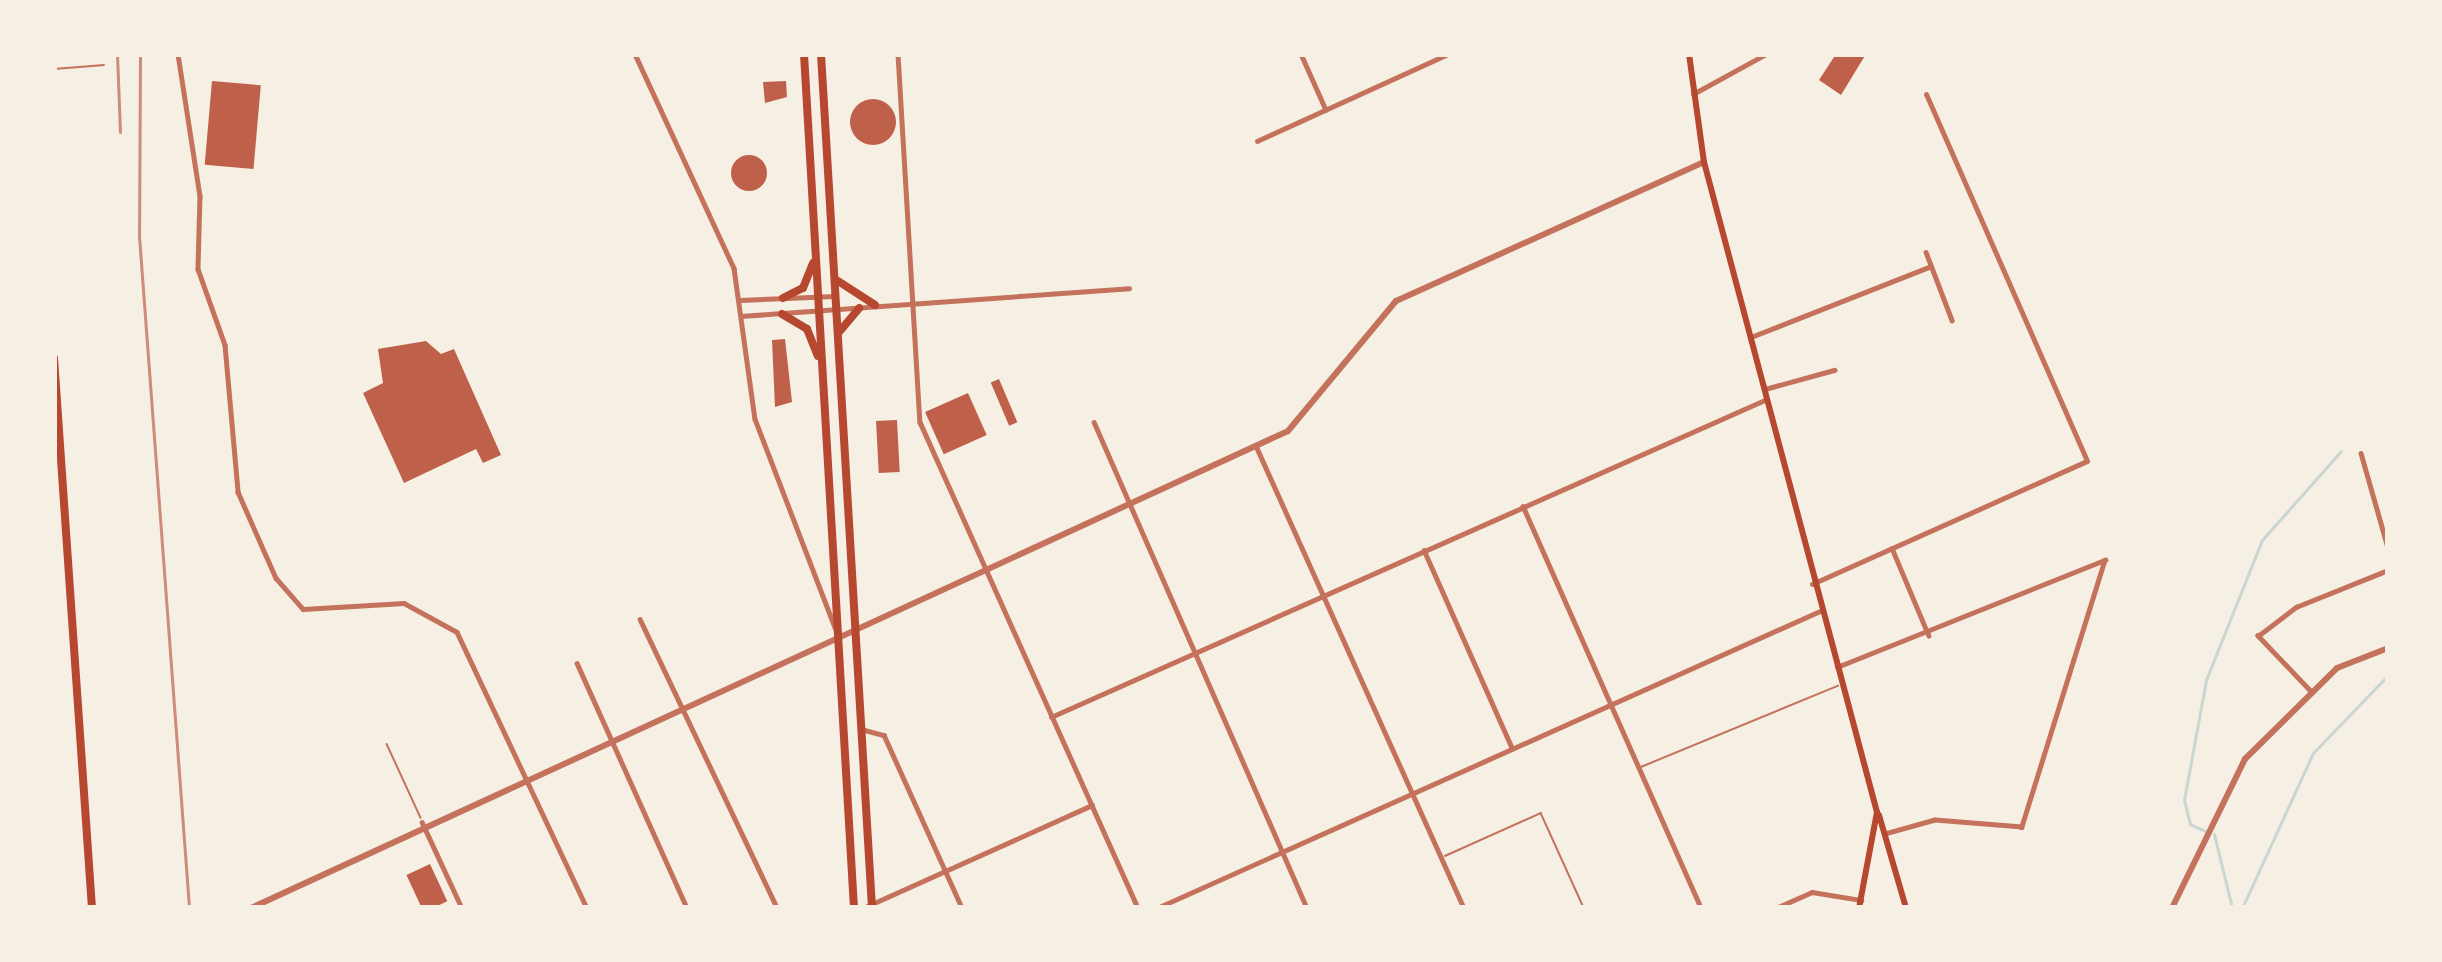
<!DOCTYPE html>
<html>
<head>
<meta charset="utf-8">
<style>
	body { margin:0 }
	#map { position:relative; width:2442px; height:962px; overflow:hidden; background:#f6efe4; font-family:"Asap Condensed",sans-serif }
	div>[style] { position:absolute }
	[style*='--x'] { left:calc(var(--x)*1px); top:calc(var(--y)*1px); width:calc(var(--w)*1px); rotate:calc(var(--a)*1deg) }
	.stream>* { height:3px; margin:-1.5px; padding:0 1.5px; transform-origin:1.5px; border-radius:1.5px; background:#c9d6d2 }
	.building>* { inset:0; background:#bf614a; transform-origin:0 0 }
	.round { border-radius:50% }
	.service>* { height:1.5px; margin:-0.75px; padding:0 0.75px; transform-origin:0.75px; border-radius:0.75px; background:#c5725c }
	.minor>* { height:4.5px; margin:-2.25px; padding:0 2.25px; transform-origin:2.25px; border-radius:2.25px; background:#c5725c }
	.tertiary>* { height:6px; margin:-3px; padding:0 3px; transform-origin:3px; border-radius:3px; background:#c5725c }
	.secondary>* { height:6px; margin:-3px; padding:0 3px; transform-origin:3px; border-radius:3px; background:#b5482f }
	.primary>* { height:8px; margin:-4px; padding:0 4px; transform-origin:4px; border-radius:4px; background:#b5482f }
	.rail>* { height:3px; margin:-1.5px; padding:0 1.5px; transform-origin:1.5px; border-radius:1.5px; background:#cf8b77 }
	span { translate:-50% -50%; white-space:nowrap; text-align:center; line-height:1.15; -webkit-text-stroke:12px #f6efe4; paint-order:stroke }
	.frame { position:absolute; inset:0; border:57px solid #f6efe4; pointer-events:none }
</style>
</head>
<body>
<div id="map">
	<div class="stream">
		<i style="--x:2205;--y:831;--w:17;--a:-155"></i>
		<i style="--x:2190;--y:824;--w:25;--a:-104"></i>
		<i style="--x:2184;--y:800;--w:122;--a:-79.6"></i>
		<i style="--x:2206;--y:680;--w:151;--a:-68.2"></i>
		<i style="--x:2262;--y:540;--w:119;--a:-48.4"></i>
		<i style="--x:2214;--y:834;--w:76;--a:76.3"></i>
		<i style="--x:2242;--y:908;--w:170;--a:-65.4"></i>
		<i style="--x:2313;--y:753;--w:108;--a:-46.1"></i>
	</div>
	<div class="building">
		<i style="clip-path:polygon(1836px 54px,1866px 54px,1841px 95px,1819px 80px)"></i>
		<i style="left:212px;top:81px;width:49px;height:84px;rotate:5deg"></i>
		<i style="clip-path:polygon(786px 81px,787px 97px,765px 103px,763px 82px)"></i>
		<i class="round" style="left:850px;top:99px;width:46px;height:46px"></i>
		<i class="round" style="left:731px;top:155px;width:36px;height:36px"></i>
		<i style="clip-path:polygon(785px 339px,792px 402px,775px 407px,772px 340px)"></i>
		<i style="clip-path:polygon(426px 341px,441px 354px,454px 349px,501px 455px,483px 463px,476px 449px,404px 483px,363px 393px,383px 383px,378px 349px)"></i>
		<i style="left:999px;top:379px;width:47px;height:9px;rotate:67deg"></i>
		<i style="left:968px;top:393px;width:46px;height:47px;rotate:66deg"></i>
		<i style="left:897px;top:420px;width:52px;height:21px;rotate:87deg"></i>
		<i style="left:430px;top:864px;width:41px;height:26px;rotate:65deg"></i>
	</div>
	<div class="service">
		<i style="--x:54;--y:69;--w:50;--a:-4.6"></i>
		<i style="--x:387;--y:744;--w:81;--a:65.3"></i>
		<i style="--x:1641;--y:767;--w:213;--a:-22.4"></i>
		<i style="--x:1445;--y:856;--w:105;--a:-24.1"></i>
		<i style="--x:1541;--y:813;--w:104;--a:65.6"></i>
	</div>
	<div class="minor">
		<i style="--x:178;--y:54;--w:144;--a:81.2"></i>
		<i style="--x:200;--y:196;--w:73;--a:91.6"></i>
		<i style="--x:198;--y:269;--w:81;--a:70.4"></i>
		<i style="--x:225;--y:345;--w:148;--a:84.9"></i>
		<i style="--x:238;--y:492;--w:94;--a:66.2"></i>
		<i style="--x:276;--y:578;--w:41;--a:48.9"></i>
		<i style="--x:303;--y:609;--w:101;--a:-3.4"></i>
		<i style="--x:404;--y:603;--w:60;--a:28.7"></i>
		<i style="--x:457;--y:632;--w:305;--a:64.8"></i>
		<i style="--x:635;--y:54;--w:236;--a:65.2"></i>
		<i style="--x:734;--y:268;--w:152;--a:82.1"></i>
		<i style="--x:755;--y:419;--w:223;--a:69"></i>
		<i style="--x:898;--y:54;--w:369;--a:86.6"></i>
		<i style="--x:920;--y:422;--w:533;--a:65.84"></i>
		<i style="--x:1301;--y:54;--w:61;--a:65.9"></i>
		<i style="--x:1693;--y:94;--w:83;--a:-28.7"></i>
		<i style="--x:1257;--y:141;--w:210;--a:-24.5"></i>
		<i style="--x:1926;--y:252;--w:73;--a:69.1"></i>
		<i style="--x:740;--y:300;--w:95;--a:-2.4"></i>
		<i style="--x:741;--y:316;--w:389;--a:-4.1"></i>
		<i style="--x:1751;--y:337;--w:193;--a:-21.5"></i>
		<i style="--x:1765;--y:389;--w:72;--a:-15.4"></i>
		<i style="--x:1094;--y:422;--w:531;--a:66.33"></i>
		<i style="--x:1257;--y:448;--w:504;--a:65.77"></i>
		<i style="--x:2361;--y:453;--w:99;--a:74.1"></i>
		<i style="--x:1523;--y:506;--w:440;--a:66.1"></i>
		<i style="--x:1892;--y:548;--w:95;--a:67.2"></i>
		<i style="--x:1424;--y:550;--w:217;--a:66"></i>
		<i style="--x:1812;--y:584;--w:301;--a:-24.1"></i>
		<i style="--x:2087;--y:461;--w:400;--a:-113.7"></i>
		<i style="--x:640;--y:619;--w:320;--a:64.6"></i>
		<i style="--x:577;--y:663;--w:269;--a:65.8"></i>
		<i style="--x:1837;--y:667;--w:289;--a:-21.8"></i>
		<i style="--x:2105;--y:560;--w:280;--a:107.3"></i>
		<i style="--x:2022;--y:827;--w:87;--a:-175.4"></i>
		<i style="--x:1935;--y:820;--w:52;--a:164.4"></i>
		<i style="--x:2312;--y:693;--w:79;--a:-133.5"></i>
		<i style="--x:2258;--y:636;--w:48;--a:-37.3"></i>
		<i style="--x:2296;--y:607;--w:99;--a:-21.9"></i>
		<i style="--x:1051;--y:717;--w:783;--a:-23.95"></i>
		<i style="--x:861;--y:729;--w:24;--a:15"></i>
		<i style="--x:884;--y:735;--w:190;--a:65.7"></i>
		<i style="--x:422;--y:822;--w:95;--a:65.1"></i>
		<i style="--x:863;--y:908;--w:251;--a:-24.2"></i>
		<i style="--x:1157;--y:908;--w:726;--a:-24.13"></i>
		<i style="--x:1776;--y:908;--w:39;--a:-24"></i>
		<i style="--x:1812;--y:892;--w:50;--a:9.3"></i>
	</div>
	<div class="tertiary">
		<i style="--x:251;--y:908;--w:1141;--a:-24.7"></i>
		<i style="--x:1288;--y:431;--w:169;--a:-50.3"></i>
		<i style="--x:1396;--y:301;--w:338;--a:-24.3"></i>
		<i style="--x:2172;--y:908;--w:166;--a:-63.9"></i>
		<i style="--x:2245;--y:759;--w:129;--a:-44.7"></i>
		<i style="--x:2337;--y:668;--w:55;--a:-21.4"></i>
	</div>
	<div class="secondary">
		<i style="--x:1689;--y:54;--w:109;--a:82.1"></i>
		<i style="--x:1704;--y:162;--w:673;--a:75.1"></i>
		<i style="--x:1877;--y:812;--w:98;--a:100.6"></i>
		<i style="--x:1879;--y:815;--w:97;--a:73.8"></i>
	</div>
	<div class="primary">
		<i style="--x:804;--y:54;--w:855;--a:86.65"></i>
		<i style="--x:821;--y:54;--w:856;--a:86.58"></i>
		<i style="--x:838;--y:281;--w:44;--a:33"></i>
		<i style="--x:783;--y:298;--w:22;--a:-27"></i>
		<i style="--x:803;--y:288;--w:27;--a:-68"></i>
		<i style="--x:782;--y:314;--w:29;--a:31"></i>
		<i style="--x:807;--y:329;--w:29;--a:68"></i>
		<i style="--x:840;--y:331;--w:30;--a:-50"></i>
		<i style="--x:54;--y:358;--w:551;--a:86.05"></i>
	</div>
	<div class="rail">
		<i style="--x:117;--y:54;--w:78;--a:87.8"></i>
		<i style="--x:140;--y:54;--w:182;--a:90.3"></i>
		<i style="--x:139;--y:236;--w:674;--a:85.74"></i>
	</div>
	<div class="frame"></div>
</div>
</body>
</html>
